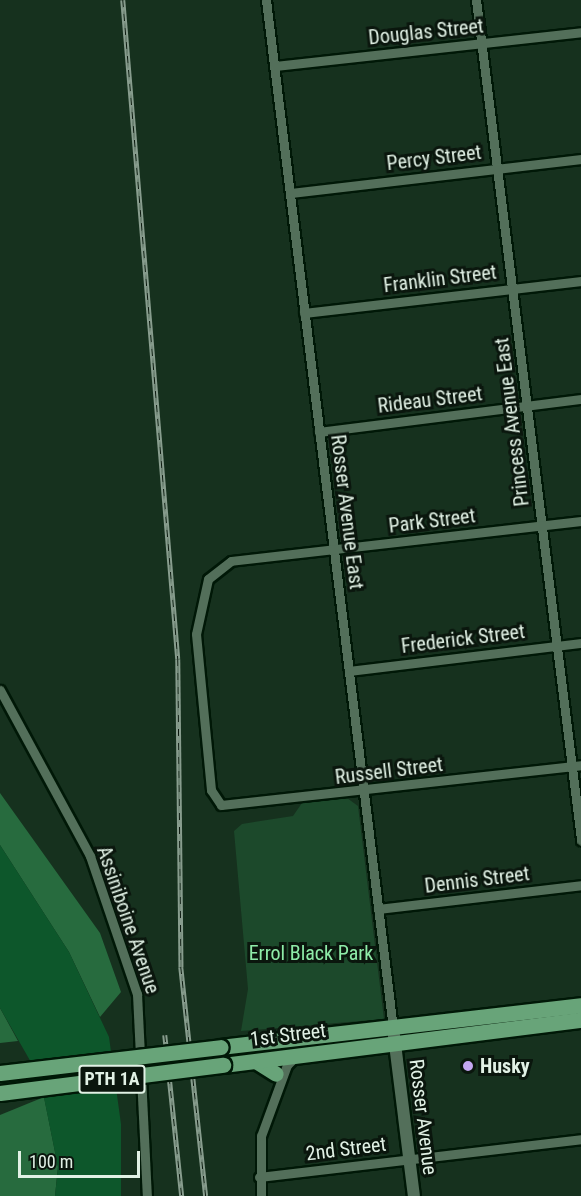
<!DOCTYPE html>
<html>
<head>
<meta charset="utf-8">
<style>
	body { margin:0 }
	#map { position:relative; width:581px; height:1196px; overflow:hidden; background:#16311e; font-family:"Roboto Condensed",sans-serif }
	div>[style] { position:absolute }
	[style*='--x'] { left:calc(var(--x)*1px); top:calc(var(--y)*1px); width:calc(var(--w)*1px); rotate:calc(var(--a)*1deg) }
	.green>* { inset:0; background:#1c492b }
	.forest>* { inset:0; background:#276b3e }
	.water>* { inset:0; background:#0d572b }
	.roads { filter:drop-shadow(2px 0 #001807) drop-shadow(-2px 0 #001807) drop-shadow(0 2px #001807) drop-shadow(0 -2px #001807) }
	.minor>* { height:9px; margin:-4.5px; padding:0 4.5px; transform-origin:4.5px; border-radius:4.5px; background:#536f5a }
	.tertiary>* { height:12px; margin:-6px; padding:0 6px; transform-origin:6px; border-radius:6px; background:#536f5a }
	.primary>* { height:15px; margin:-7.5px; padding:0 7.5px; transform-origin:7.5px; border-radius:7.5px; background:#68a479 }
	.rail>* { height:4.5px; margin-top:-2.25px; transform-origin:0; background:repeating-linear-gradient(90deg,#0a160d 0 7px,#889d8e 0 14px); box-sizing:border-box; border-block:2px solid #889d8e }
	.bridges { filter:drop-shadow(2px 0 #001807) drop-shadow(-2px 0 #001807) drop-shadow(0 2px #001807) drop-shadow(0 -2px #001807) }
	.primary-bridge>* { height:15px; margin:-7.5px; padding:0 7.5px; transform-origin:7.5px; border-radius:7.5px; background:#68a479 }
	.dots>* { width:16px; height:16px; translate:-50% -50%; box-sizing:border-box; border:3px solid #0a160d; border-radius:50% }
	span { translate:-50% -50%; white-space:nowrap; text-align:center; line-height:1.15; -webkit-text-stroke:6px #0a160d; paint-order:stroke }
	.shield-label span { padding:2px 4px; background:#0a160d; border:2px solid; border-radius:4px; -webkit-text-stroke-width:0 }
	.shield-label { font-size:18px; color:#e1f1e5; font-weight:700 }
	.street-label { font-size:20px; color:#e1f1e5 }
	.park-label { font-size:20px; color:#8eeba8 }
	.poi-label { font-size:20px; color:#e1f1e5; font-weight:700 }
	.left { translate:0 -50%; text-align:left }
	.scale { position:absolute; left:18px; top:1151px; width:122px; height:27px; box-sizing:border-box; border:3px solid #e1f1e5; border-top:0; padding-left:8px; font-size:18px; line-height:21px; white-space:nowrap; color:#e1f1e5; -webkit-text-stroke:4px #0a160d; paint-order:stroke }
</style>
</head>
<body>
<div id="map">
	<div class="green">
		<i style="clip-path:polygon(347px 798px,358px 806px,384px 1019px,241px 1031px,248px 989px,234px 831px,242px 824px,293px 816px,302px 803px)"></i>
	</div>
	<div class="forest">
		<i style="clip-path:polygon(0 793px,100px 933px,121px 992px,100px 1017px,69px 952px,0 845px)"></i>
		<i style="clip-path:polygon(0 1008px,18px 1041px,0 1043px)"></i>
		<i style="clip-path:polygon(44px 1097px,58px 1167px,55px 1196px,0 1196px,0 1115px)"></i>
	</div>
	<div class="water">
		<i style="clip-path:polygon(0 845px,69px 952px,109px 1037px,121px 1124px,121px 1196px,55px 1196px,58px 1167px,40px 1078px,0 1008px)"></i>
	</div>
	<div class="roads">
		<div class="minor">
			<i style="--x:266;--y:0;--w:1036;--a:82.96"></i>
			<i style="--x:476;--y:0;--w:847;--a:82.87"></i>
			<i style="--x:275;--y:66;--w:308;--a:-6.3"></i>
			<i style="--x:291;--y:193;--w:292;--a:-6.7"></i>
			<i style="--x:304;--y:313;--w:279;--a:-6.6"></i>
			<i style="--x:319;--y:432;--w:264;--a:-7.2"></i>
			<i style="--x:581;--y:521;--w:352;--a:173.5"></i>
			<i style="--x:231;--y:561;--w:29;--a:142"></i>
			<i style="--x:208;--y:579;--w:56;--a:102.3"></i>
			<i style="--x:196;--y:634;--w:157;--a:84.5"></i>
			<i style="--x:211;--y:790;--w:18;--a:56"></i>
			<i style="--x:221;--y:805;--w:362;--a:-6.3"></i>
			<i style="--x:349;--y:671;--w:234;--a:-6.9"></i>
			<i style="--x:0;--y:690;--w:189;--a:61.5"></i>
			<i style="--x:90;--y:856;--w:146;--a:71.2"></i>
			<i style="--x:137;--y:994;--w:202;--a:87.2"></i>
			<i style="--x:378;--y:909;--w:204;--a:-6.7"></i>
			<i style="--x:259;--y:1177;--w:324;--a:-6.7"></i>
			<i style="--x:261;--y:1196;--w:60;--a:-90"></i>
			<i style="--x:261;--y:1136;--w:76;--a:-69.9"></i>
			<i style="--x:287;--y:1065;--w:11;--a:-45"></i>
		</div>
		<div class="tertiary">
			<i style="--x:393;--y:1028;--w:169;--a:82.9"></i>
		</div>
		<div class="primary">
			<i style="--x:220;--y:1047;--w:363;--a:-6.6"></i>
			<i style="--x:257;--y:1062;--w:22;--a:32"></i>
			<i style="--x:223;--y:1065;--w:361;--a:-7.2"></i>
		</div>
	</div>
	<div class="rail">
		<i style="--x:123;--y:0;--w:661;--a:85.23"></i>
		<i style="--x:178;--y:659;--w:308;--a:89.4"></i>
		<i style="--x:181;--y:967;--w:230;--a:83.8"></i>
		<i style="--x:165;--y:1035;--w:162;--a:84"></i>
	</div>
	<div class="bridges">
		<div class="primary-bridge">
			<i style="--x:0;--y:1073;--w:222;--a:-6.7"></i>
			<i style="--x:0;--y:1093;--w:225;--a:-7.2"></i>
		</div>
	</div>
	<div class="dots">
		<i style="left:468px;top:1066px;background:#c4a7f1"></i>
	</div>
	<div class="shield-label">
		<span style="left:112px;top:1079px">PTH 1A</span>
	</div>
	<div class="street-label">
		<span style="left:426px;top:32px;rotate:-6deg">Douglas Street</span>
		<span style="left:434px;top:158px;rotate:-7deg">Percy Street</span>
		<span style="left:440px;top:279px;rotate:-7deg">Franklin Street</span>
		<span style="left:430px;top:400px;rotate:-7deg">Rideau Street</span>
		<span style="left:512px;top:422px;rotate:-97deg">Princess Avenue East</span>
		<span style="left:347px;top:512px;rotate:83deg">Rosser Avenue East</span>
		<span style="left:432px;top:521px;rotate:-7deg">Park Street</span>
		<span style="left:463px;top:639px;rotate:-7deg">Frederick Street</span>
		<span style="left:389px;top:771px;rotate:-7deg">Russell Street</span>
		<span style="left:477px;top:880px;rotate:-7deg">Dennis Street</span>
		<span style="left:128px;top:920px;rotate:71deg">Assiniboine Avenue</span>
		<span style="left:288px;top:1035px;rotate:-7deg">1st Street</span>
		<span style="left:423px;top:1117px;rotate:83deg">Rosser Avenue</span>
		<span style="left:346px;top:1149px;rotate:-7deg">2nd Street</span>
	</div>
	<div class="park-label">
		<span style="left:311px;top:953px">Errol Black Park</span>
	</div>
	<div class="poi-label">
		<span class="left" style="left:480px;top:1066px">Husky</span>
	</div>
	<div class="scale">100 m</div>
</div>
</body>
</html>
